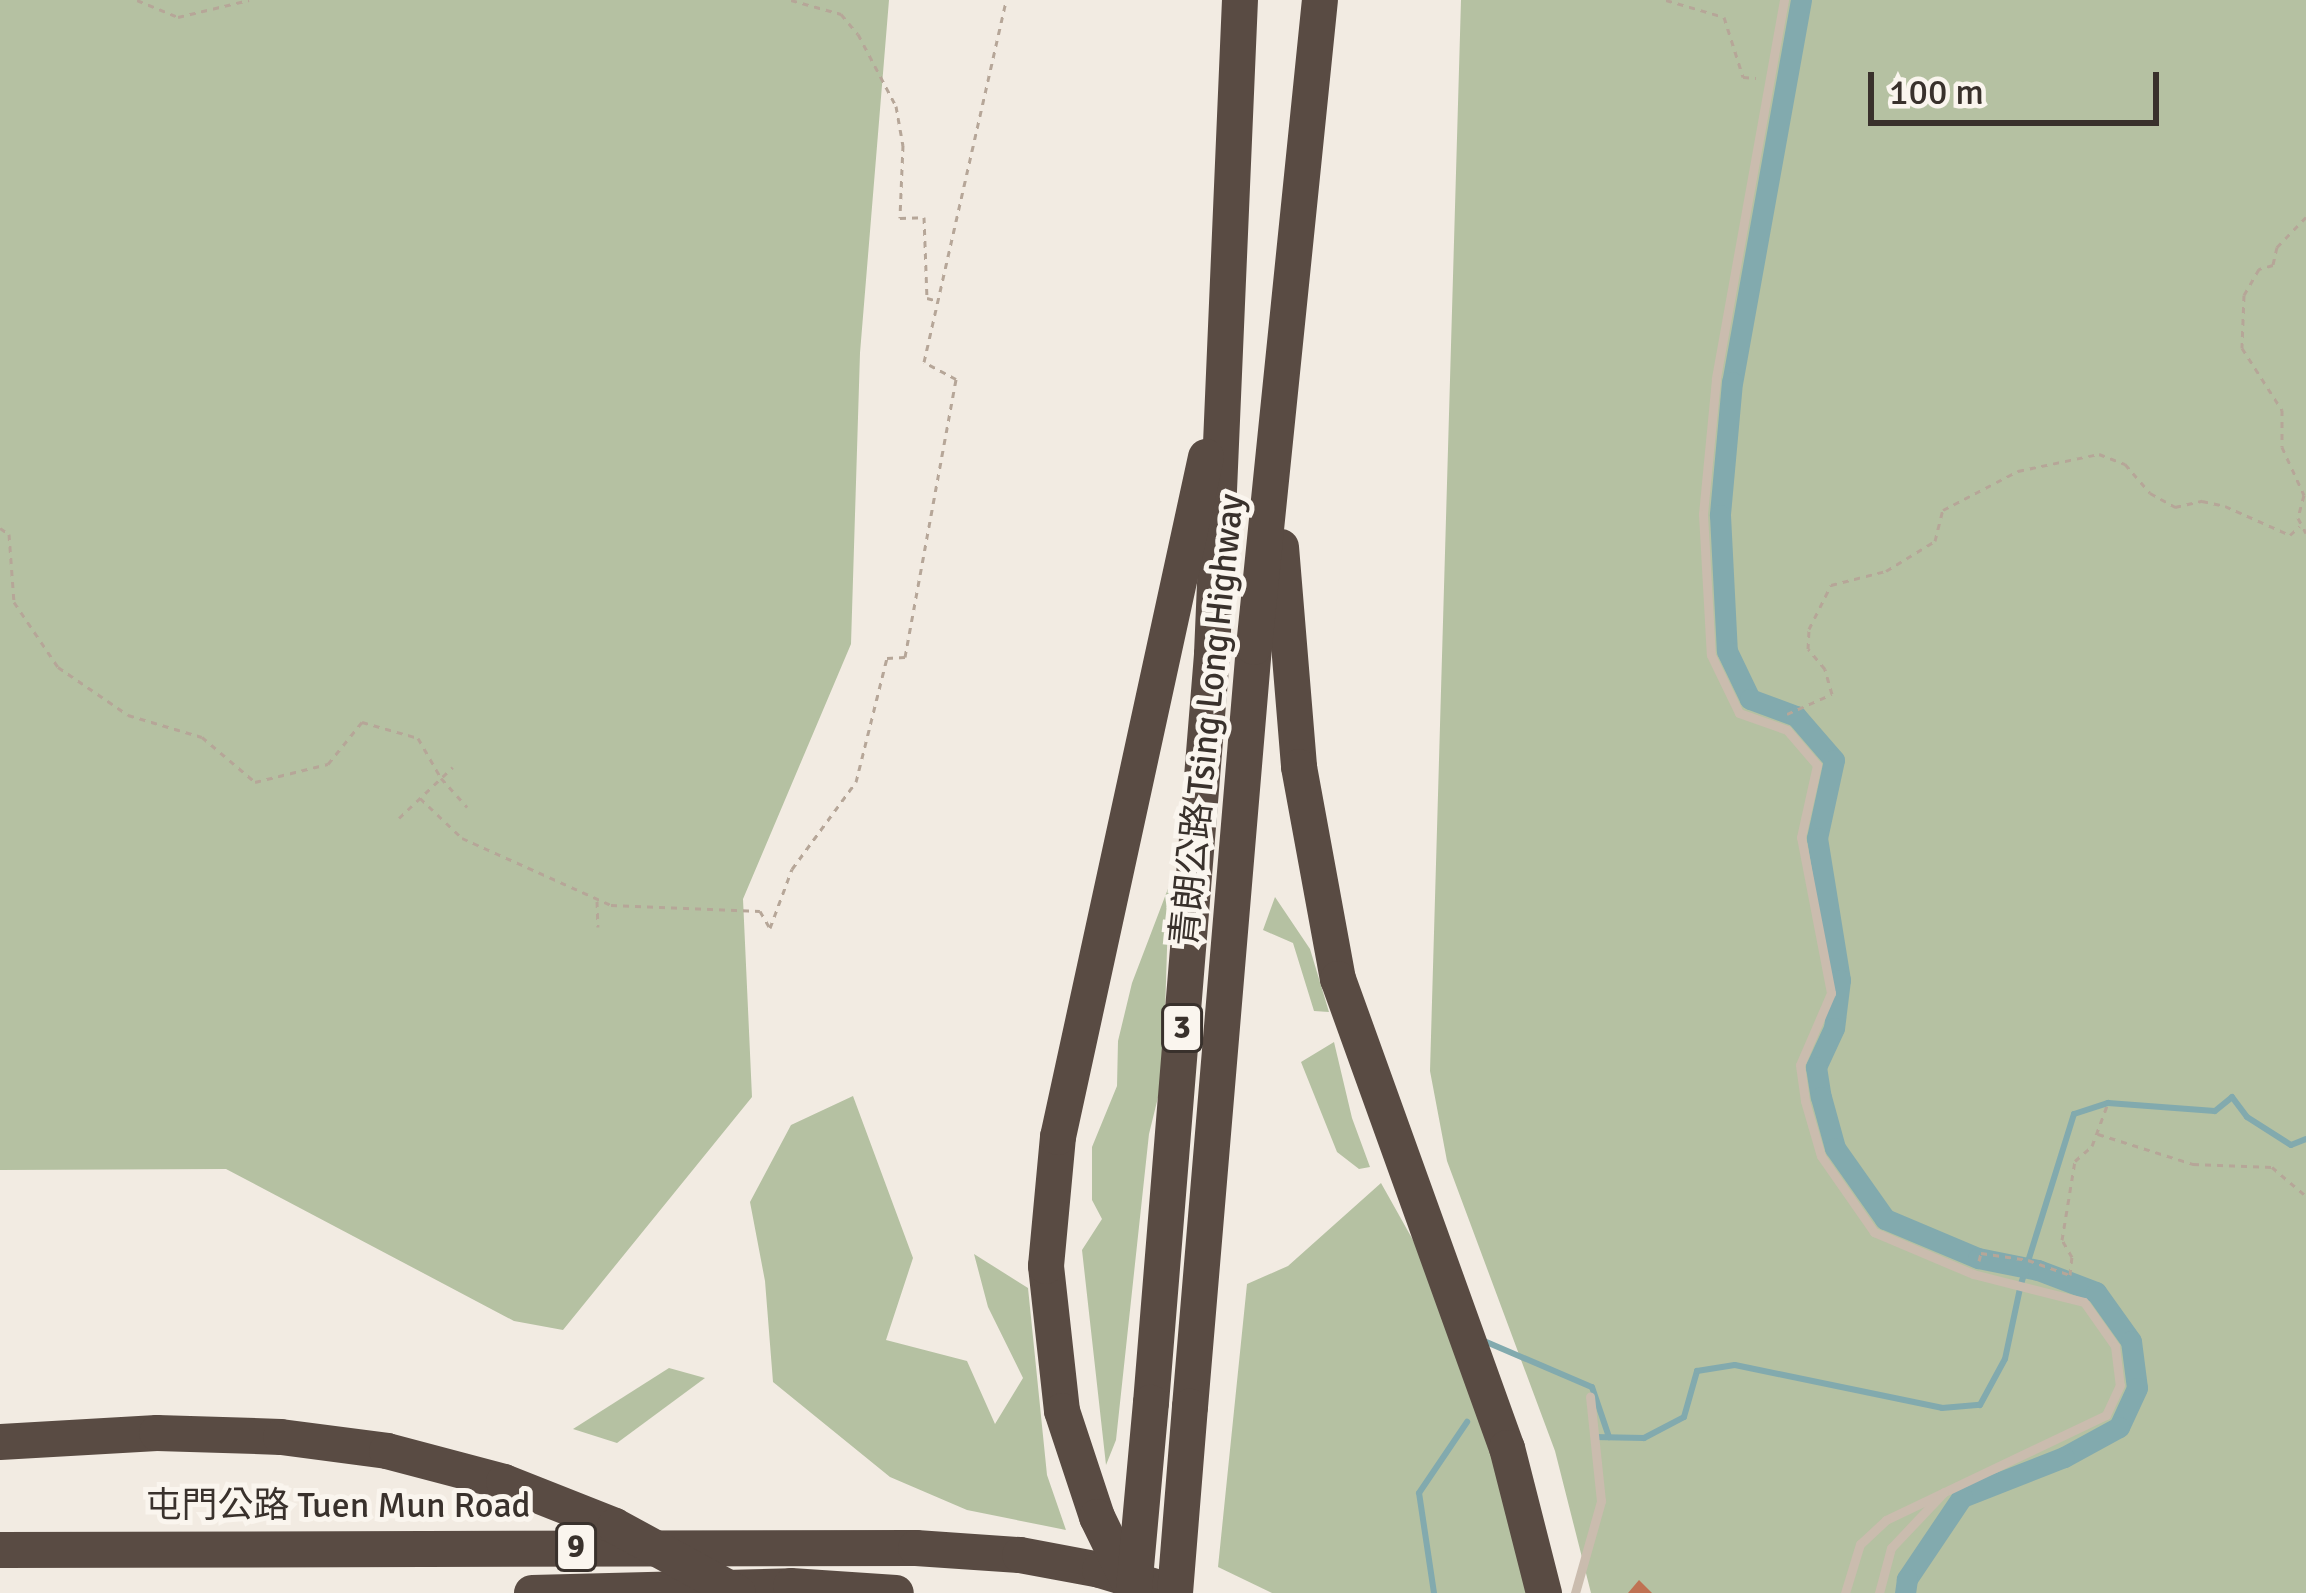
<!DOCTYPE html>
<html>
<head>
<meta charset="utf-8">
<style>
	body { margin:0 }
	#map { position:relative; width:2306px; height:1593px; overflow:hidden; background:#f2ebe2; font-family:Signika,"Noto Sans TC",sans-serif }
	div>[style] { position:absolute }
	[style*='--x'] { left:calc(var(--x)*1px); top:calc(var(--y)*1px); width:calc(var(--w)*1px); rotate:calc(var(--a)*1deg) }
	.green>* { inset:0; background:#b5c1a2 }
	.stream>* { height:6px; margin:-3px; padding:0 3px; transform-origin:3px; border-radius:3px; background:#82aaae }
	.canal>* { height:21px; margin:-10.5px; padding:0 10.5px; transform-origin:10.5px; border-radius:10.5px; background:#82aaae }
	.building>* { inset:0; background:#bf7253 }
	.path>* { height:3px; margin-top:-1.5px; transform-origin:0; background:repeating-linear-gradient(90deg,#b6a698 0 6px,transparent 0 12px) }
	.lane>* { height:9px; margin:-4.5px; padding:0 4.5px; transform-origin:4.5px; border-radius:4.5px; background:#cabcae }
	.highway>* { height:36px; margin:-18px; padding:0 18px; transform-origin:18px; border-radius:18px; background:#594b43 }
	.highway-bridge>* { height:36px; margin:-18px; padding:0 18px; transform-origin:18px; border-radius:18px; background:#594b43 }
	span { translate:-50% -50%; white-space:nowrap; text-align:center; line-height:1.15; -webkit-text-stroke:10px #faf5ee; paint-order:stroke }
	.shield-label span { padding:3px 9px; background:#faf5ee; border:3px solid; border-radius:9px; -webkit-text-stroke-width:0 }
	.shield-label { font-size:33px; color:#39312c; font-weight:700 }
	.street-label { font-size:36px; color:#39312c }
	.scale { position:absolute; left:1868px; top:72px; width:291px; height:54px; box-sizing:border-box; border:6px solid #39312c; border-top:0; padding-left:15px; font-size:36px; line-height:42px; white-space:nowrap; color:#39312c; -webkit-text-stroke:9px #faf5ee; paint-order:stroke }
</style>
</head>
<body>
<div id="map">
	<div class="green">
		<i style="clip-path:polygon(0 0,889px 0,860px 353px,851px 644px,743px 899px,752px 1097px,563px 1330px,514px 1321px,226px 1169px,0 1170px)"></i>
		<i style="clip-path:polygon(1461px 0,2306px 0,2306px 1593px,1591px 1593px,1555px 1451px,1447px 1161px,1430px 1071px)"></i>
		<i style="clip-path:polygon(1169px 886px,1163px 1077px,1149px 1134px,1116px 1440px,1106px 1465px,1082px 1250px,1102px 1219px,1092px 1200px,1092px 1147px,1117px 1086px,1118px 1041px,1132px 983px)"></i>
		<i style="clip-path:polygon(1275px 897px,1310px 949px,1329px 1012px,1314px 1011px,1293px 943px,1263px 930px)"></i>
		<i style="clip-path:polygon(1334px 1042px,1352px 1118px,1370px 1167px,1359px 1169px,1337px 1152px,1301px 1062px)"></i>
		<i style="clip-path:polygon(853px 1096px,913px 1258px,886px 1340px,967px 1361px,995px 1424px,1023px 1378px,988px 1307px,974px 1254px,1028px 1288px,1047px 1475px,1066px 1530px,967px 1510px,890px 1477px,773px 1382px,765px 1281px,750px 1202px,791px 1125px)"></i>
		<i style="clip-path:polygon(1381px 1183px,1418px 1249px,1526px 1551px,1536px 1593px,1272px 1593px,1218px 1567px,1247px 1284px,1288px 1266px)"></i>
		<i style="clip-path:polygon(669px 1368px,705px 1378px,617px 1443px,573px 1429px)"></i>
	</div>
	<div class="stream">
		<i style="--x:1484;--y:1341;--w:117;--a:23.1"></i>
		<i style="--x:1592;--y:1387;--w:53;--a:71.2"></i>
		<i style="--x:1594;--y:1437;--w:50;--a:1.1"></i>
		<i style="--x:1644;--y:1438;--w:45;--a:-27.7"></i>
		<i style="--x:1684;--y:1417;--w:48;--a:-74.2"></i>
		<i style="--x:1697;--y:1371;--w:38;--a:-9"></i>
		<i style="--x:1735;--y:1365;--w:211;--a:11.7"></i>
		<i style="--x:1942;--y:1408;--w:38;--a:-5"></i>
		<i style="--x:1980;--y:1405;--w:52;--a:-61.5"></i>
		<i style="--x:2005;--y:1359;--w:77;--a:-78"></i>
		<i style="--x:2021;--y:1284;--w:178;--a:-72.7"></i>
		<i style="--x:2074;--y:1114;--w:36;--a:-18"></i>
		<i style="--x:2108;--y:1103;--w:107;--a:4.3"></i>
		<i style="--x:2215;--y:1111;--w:22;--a:-39"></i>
		<i style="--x:2232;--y:1097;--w:25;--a:53"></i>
		<i style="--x:2247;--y:1117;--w:52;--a:32.5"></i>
		<i style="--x:2291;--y:1145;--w:16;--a:-22"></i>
		<i style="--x:1434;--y:1593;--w:101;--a:-98.5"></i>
		<i style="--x:1419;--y:1493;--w:86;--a:-55.9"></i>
	</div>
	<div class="canal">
		<i style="--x:1801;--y:0;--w:388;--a:100.2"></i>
		<i style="--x:1732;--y:382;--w:134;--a:95.2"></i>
		<i style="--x:1720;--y:515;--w:136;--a:87.1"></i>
		<i style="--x:1727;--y:651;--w:53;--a:64.4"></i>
		<i style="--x:1750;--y:699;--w:49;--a:20.3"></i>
		<i style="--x:1796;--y:716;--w:58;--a:49.2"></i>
		<i style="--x:1834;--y:760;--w:80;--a:102.3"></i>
		<i style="--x:1817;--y:838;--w:144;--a:80.8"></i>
		<i style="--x:1840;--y:980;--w:48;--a:97.1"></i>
		<i style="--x:1834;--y:1028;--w:43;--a:114.8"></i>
		<i style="--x:1816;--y:1067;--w:30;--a:81"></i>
		<i style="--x:1821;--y:1097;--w:53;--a:74.6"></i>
		<i style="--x:1835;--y:1148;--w:87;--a:54.8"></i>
		<i style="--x:1885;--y:1219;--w:101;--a:22.8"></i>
		<i style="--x:1978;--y:1258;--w:61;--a:11.3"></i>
		<i style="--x:2038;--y:1270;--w:62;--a:20.8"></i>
		<i style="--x:2096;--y:1292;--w:60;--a:54.5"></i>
		<i style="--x:2131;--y:1341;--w:47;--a:82.7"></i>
		<i style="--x:2137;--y:1388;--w:43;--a:114.8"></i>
		<i style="--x:2119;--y:1427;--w:63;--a:151.4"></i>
		<i style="--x:2064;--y:1457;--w:110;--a:158.6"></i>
		<i style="--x:1962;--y:1497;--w:99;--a:123.9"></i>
		<i style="--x:1907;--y:1579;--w:14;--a:98"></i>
	</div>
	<div class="building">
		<i style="clip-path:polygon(1639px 1580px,1652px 1593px,1628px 1593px)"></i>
	</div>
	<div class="path">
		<i style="--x:137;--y:0;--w:44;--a:22.5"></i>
		<i style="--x:178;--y:17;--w:73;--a:-13.5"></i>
		<i style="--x:791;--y:0;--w:52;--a:15.6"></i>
		<i style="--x:841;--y:14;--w:26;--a:50"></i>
		<i style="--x:858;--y:34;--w:81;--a:62.2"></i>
		<i style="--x:896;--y:106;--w:40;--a:80"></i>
		<i style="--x:903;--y:145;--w:73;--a:92.4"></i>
		<i style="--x:900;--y:218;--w:24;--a:-2"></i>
		<i style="--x:924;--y:217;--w:81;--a:87.9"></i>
		<i style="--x:927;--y:298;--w:11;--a:15"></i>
		<i style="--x:1666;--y:0;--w:60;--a:16.3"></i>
		<i style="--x:1724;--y:17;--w:63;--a:72.4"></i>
		<i style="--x:1743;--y:77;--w:13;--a:4"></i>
		<i style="--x:2306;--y:217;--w:42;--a:134"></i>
		<i style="--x:2277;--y:247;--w:18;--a:103"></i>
		<i style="--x:2273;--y:265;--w:15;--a:164"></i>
		<i style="--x:2259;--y:269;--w:30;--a:120"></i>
		<i style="--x:2244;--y:295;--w:53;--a:92.2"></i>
		<i style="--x:2242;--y:348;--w:74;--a:57.2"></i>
		<i style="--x:2282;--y:410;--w:37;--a:90"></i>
		<i style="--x:2282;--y:447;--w:53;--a:65.4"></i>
		<i style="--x:2304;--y:495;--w:24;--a:105"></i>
		<i style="--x:2298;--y:518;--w:17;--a:62"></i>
		<i style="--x:0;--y:528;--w:11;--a:34"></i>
		<i style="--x:9;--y:534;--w:68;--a:85.8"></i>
		<i style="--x:14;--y:602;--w:78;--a:55.9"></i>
		<i style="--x:58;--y:667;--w:85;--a:34.4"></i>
		<i style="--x:128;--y:715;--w:77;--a:16.6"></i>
		<i style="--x:202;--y:737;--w:70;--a:40.3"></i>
		<i style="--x:255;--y:782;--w:75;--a:-13.9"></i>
		<i style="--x:328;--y:764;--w:54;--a:-51"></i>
		<i style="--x:362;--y:722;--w:58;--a:15.9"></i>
		<i style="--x:418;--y:738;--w:46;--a:60.1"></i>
		<i style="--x:441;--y:778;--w:39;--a:48"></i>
		<i style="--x:1787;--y:714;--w:49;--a:-24"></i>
		<i style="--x:1832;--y:694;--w:26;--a:-106"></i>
		<i style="--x:1825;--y:669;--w:26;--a:-130"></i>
		<i style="--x:1808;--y:649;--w:20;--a:-87"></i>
		<i style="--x:1809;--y:629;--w:49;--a:-63.4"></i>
		<i style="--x:1831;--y:585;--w:57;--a:-14.3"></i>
		<i style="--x:1886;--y:571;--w:57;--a:-31.5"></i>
		<i style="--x:1935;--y:541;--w:32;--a:-76"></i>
		<i style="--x:1943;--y:510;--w:85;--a:-27.5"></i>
		<i style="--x:2018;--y:471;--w:83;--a:-11.9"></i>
		<i style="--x:2099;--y:454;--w:28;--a:21"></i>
		<i style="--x:2125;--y:464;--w:38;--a:49"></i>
		<i style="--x:2150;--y:493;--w:29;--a:29"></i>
		<i style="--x:2175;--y:507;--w:28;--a:-13"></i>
		<i style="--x:2202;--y:501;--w:24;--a:12"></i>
		<i style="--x:2225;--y:506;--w:71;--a:24"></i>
		<i style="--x:2290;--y:535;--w:13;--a:-42"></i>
		<i style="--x:420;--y:798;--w:58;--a:43.6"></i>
		<i style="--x:462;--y:838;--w:163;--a:24.2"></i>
		<i style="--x:611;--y:905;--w:149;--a:2.3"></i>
		<i style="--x:760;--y:911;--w:20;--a:60"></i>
		<i style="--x:770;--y:928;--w:63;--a:-69.6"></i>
		<i style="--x:792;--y:869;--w:108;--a:-53.7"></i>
		<i style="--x:856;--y:782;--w:128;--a:-76"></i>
		<i style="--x:887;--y:658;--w:18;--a:-3"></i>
		<i style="--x:905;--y:657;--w:283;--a:-79.6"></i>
		<i style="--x:956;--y:379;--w:36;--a:-152"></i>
		<i style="--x:924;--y:362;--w:371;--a:-77.2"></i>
		<i style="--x:399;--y:818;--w:74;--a:-43.4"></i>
		<i style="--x:597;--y:901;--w:26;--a:88"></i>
		<i style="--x:2098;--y:1134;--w:100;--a:17.5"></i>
		<i style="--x:2193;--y:1164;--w:79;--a:2.2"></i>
		<i style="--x:2272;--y:1167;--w:45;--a:40.5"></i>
		<i style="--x:1979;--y:1261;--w:8;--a:-76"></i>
		<i style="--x:1981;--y:1253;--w:48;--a:8.5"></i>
		<i style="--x:2028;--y:1260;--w:45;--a:19.7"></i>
		<i style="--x:2070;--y:1275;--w:18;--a:-84"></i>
		<i style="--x:2072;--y:1257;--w:20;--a:-120"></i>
		<i style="--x:2062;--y:1240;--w:80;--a:-80.7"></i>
		<i style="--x:2075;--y:1161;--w:23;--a:-41"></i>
		<i style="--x:2092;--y:1146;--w:46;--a:-69.6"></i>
	</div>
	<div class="lane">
		<i style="--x:1784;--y:0;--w:385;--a:100.2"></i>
		<i style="--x:1716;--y:379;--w:136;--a:95.5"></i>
		<i style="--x:1703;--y:514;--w:141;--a:86.8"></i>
		<i style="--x:1711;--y:655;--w:64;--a:64.2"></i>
		<i style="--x:1739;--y:713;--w:51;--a:19.5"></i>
		<i style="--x:1787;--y:730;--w:46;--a:49.4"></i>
		<i style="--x:1817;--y:765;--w:74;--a:102.5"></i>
		<i style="--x:1801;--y:837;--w:159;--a:79.1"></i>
		<i style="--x:1831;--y:993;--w:78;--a:113.3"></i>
		<i style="--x:1800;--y:1065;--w:36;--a:82"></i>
		<i style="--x:1805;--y:1101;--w:57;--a:73.8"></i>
		<i style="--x:1821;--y:1156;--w:93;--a:55.1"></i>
		<i style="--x:1874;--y:1232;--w:108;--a:23"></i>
		<i style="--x:1973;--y:1274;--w:114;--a:14.2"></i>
		<i style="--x:2084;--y:1302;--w:54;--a:54.8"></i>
		<i style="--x:2115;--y:1346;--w:39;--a:83"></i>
		<i style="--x:2120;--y:1385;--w:33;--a:115"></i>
		<i style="--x:2106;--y:1415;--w:244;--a:154.5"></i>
		<i style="--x:1886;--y:1520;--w:35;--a:137"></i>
		<i style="--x:1860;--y:1544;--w:51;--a:107"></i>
		<i style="--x:1575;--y:1593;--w:96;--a:-74.2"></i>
		<i style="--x:1601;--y:1501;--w:105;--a:-96"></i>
		<i style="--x:1879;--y:1593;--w:47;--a:-75.1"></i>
		<i style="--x:1891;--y:1548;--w:77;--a:-46.6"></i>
	</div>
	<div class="highway">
		<i style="--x:1281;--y:547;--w:221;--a:85.3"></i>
		<i style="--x:1299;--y:767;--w:216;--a:79.6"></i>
		<i style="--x:1338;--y:979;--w:499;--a:70.2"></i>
		<i style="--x:1507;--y:1448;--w:150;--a:75.7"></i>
		<i style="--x:1151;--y:1403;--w:751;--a:-85.34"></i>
		<i style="--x:1212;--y:654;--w:655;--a:-87.55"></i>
		<i style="--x:1190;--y:1407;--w:763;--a:-85.19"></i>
		<i style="--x:1254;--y:647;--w:650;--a:-84.18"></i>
		<i style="--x:1062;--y:1411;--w:146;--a:-96.3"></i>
		<i style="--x:1046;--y:1266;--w:130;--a:-84.7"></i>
		<i style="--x:1058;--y:1137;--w:696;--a:-77.72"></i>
		<i style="--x:0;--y:1442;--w:157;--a:-3.3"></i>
		<i style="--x:157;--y:1433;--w:124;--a:1.8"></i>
		<i style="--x:281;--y:1437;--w:107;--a:7.5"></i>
		<i style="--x:387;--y:1451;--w:121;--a:14.8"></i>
		<i style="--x:0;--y:1550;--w:916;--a:-0.13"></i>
		<i style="--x:916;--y:1548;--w:104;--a:3.9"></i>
		<i style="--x:1020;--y:1555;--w:81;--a:10.6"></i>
		<i style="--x:1100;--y:1570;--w:78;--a:17"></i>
		<i style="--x:532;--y:1593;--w:259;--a:-1.5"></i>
		<i style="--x:791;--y:1586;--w:105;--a:3.8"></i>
	</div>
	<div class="highway-bridge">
		<i style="--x:1062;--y:1411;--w:112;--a:71.7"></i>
		<i style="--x:1097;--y:1517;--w:85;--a:64"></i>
		<i style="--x:504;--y:1482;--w:119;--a:21.6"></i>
		<i style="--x:615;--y:1526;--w:140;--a:28.6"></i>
		<i style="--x:1134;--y:1589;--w:187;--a:-84.8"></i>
		<i style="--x:1175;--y:1593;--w:187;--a:-85.4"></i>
	</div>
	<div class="shield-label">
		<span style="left:1182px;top:1028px">3</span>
		<span style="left:576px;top:1547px">9</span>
	</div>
	<div class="street-label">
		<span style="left:1208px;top:720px;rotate:-84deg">青朗公路 Tsing Long Highway</span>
		<span style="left:338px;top:1506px">屯門公路 Tuen Mun Road</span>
	</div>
	<div class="scale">100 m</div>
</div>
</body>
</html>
